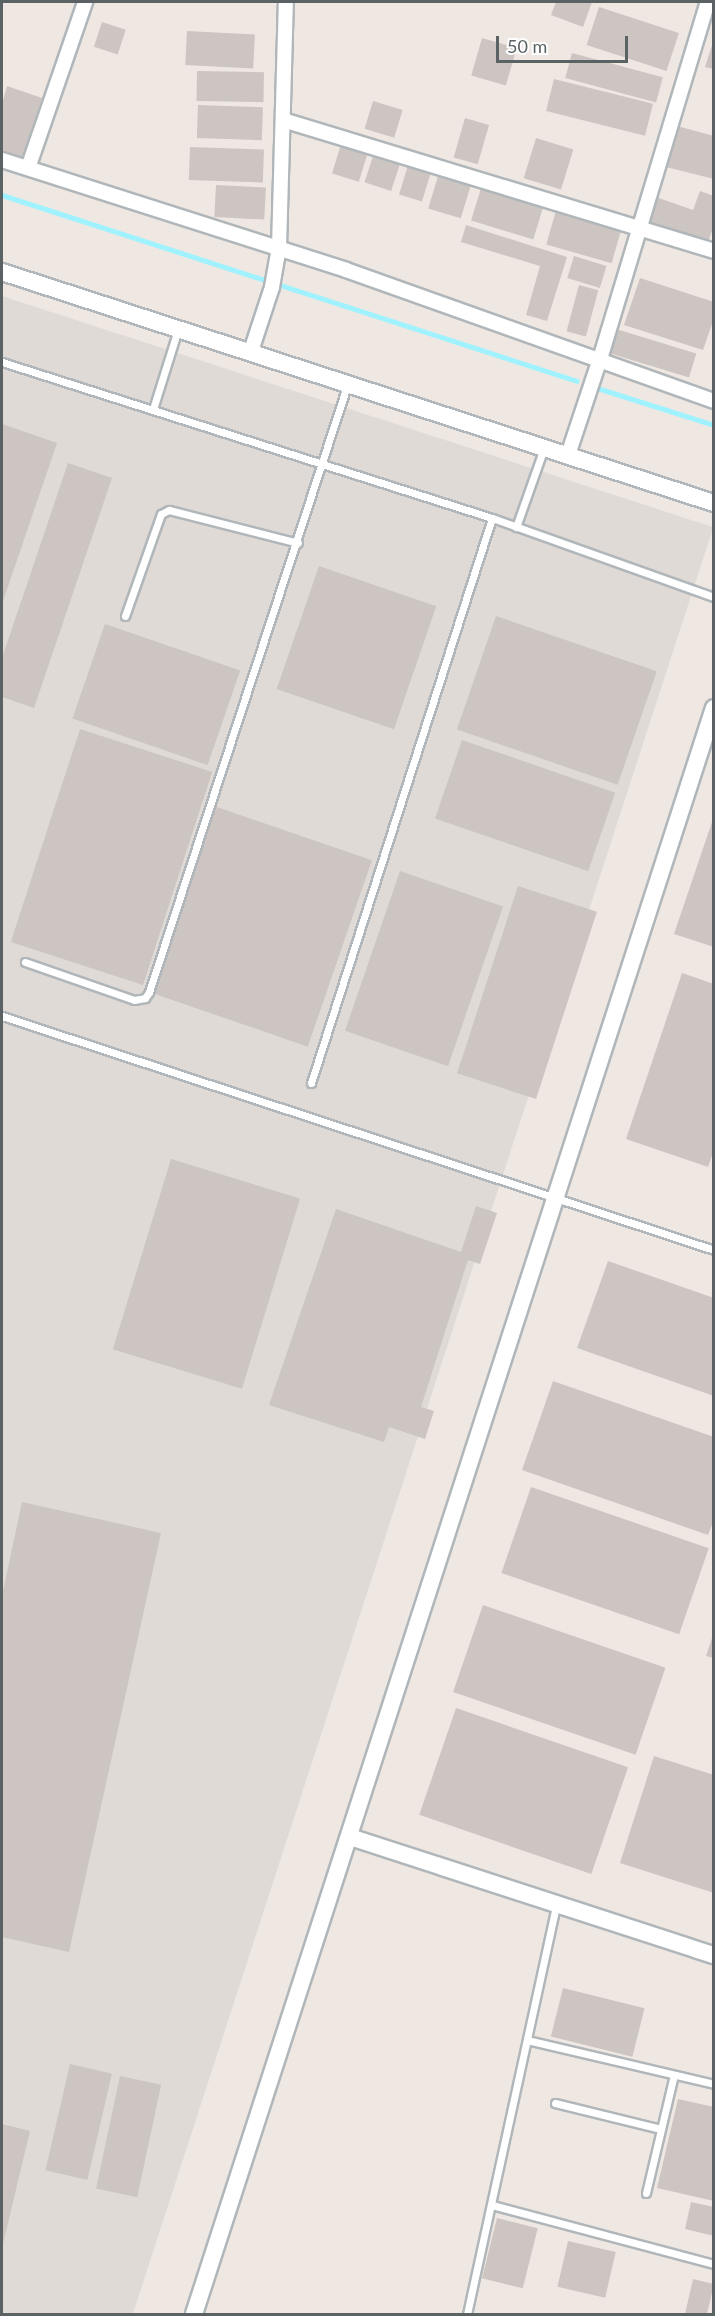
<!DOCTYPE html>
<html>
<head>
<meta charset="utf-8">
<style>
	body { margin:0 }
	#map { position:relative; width:715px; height:2316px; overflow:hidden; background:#efe8e2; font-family:Lato,sans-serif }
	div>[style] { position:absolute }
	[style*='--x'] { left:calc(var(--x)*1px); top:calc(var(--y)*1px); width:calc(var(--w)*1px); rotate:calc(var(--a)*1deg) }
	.industrial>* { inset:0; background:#dfdad6; transform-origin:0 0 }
	.stream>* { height:5px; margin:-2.5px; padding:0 2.5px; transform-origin:2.5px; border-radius:2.5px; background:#a1f2ff }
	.building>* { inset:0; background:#ccc5c1; transform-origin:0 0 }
	.roads { filter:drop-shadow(2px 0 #b0b6b9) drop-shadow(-2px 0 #b0b6b9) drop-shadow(0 2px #b0b6b9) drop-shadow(0 -2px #b0b6b9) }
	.service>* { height:7px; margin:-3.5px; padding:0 3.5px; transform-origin:3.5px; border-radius:3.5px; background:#fff }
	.minor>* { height:14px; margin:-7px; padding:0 7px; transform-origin:7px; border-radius:7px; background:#fff }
	.tertiary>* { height:16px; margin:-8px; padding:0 8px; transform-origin:8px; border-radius:8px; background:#fff }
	span { translate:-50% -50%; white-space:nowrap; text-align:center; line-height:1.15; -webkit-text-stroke:5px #fff; paint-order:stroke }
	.frame { position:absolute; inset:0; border:3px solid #5a6264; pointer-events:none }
	.scale { position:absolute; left:496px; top:36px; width:132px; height:27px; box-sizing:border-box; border:3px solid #5a6264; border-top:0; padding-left:8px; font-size:18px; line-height:21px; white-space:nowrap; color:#5a6264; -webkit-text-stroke:4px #fff; paint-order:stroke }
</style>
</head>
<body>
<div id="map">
	<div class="industrial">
		<i style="left:2px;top:296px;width:748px;height:2018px;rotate:18deg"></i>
	</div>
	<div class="stream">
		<i style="--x:2;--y:195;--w:604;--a:17.93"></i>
		<i style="--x:594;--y:387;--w:126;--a:17.6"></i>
	</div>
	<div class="building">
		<i style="clip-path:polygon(556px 2px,592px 2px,583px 27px,551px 15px)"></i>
		<i style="left:599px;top:7px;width:84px;height:40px;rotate:18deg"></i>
		<i style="left:102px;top:22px;width:25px;height:26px;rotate:18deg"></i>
		<i style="left:187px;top:31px;width:68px;height:34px;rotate:3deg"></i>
		<i style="left:482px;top:38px;width:36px;height:39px;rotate:16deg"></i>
		<i style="clip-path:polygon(713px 42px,714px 42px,714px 69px,705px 67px)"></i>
		<i style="left:572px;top:53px;width:94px;height:26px;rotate:15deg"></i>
		<i style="left:197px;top:71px;width:67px;height:30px;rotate:1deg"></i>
		<i style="left:554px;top:79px;width:102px;height:33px;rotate:14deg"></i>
		<i style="clip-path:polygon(7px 86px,42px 98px,22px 158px,2px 151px,2px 104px)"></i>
		<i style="left:373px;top:101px;width:31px;height:29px;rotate:17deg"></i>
		<i style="left:198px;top:105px;width:65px;height:33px;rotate:2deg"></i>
		<i style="left:465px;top:118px;width:25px;height:41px;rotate:16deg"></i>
		<i style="clip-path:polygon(677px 126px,714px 136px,714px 179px,666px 167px)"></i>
		<i style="left:536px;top:138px;width:39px;height:42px;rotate:17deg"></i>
		<i style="left:342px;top:141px;width:28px;height:34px;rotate:17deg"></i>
		<i style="left:190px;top:147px;width:74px;height:33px;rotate:2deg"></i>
		<i style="left:375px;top:150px;width:28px;height:34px;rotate:18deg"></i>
		<i style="left:409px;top:162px;width:24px;height:34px;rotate:17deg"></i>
		<i style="left:439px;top:173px;width:34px;height:37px;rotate:17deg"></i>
		<i style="left:216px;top:185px;width:50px;height:32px;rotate:3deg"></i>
		<i style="left:481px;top:188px;width:65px;height:34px;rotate:17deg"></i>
		<i style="clip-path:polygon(700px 191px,714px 196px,714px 225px,708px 242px,648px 221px,656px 197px,693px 210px)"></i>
		<i style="left:557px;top:207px;width:68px;height:39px;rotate:16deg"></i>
		<i style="clip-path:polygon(466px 225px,567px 257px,547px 321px,526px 315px,540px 266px,461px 242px)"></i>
		<i style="left:574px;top:256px;width:34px;height:23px;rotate:17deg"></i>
		<i style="clip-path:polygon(640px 278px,714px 302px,714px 318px,703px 350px,624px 325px)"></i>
		<i style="left:579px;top:285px;width:20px;height:48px;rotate:15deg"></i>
		<i style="left:616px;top:329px;width:84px;height:25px;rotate:17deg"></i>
		<i style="clip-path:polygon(2px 424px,57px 443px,2px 604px)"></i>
		<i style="clip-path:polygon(68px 463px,112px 478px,34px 708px,2px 697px,2px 658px)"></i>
		<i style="left:319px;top:566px;width:124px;height:130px;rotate:19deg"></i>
		<i style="left:496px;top:616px;width:170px;height:120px;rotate:19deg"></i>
		<i style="left:105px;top:624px;width:143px;height:100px;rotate:19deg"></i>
		<i style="left:80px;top:729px;width:139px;height:224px;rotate:18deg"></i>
		<i style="left:462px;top:740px;width:162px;height:83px;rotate:19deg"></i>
		<i style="left:214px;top:806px;width:167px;height:197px;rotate:19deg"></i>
		<i style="clip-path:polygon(713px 819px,714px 819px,714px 947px,674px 934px)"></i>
		<i style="left:400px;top:871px;width:109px;height:169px;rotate:19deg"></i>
		<i style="left:518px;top:886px;width:83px;height:197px;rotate:18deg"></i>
		<i style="clip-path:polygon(682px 973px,714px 984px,714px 1150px,708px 1167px,626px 1139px)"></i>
		<i style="left:171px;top:1159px;width:135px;height:199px;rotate:17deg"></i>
		<i style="clip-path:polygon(476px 1206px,497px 1213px,480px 1264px,468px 1260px,421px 1407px,434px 1411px,425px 1439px,389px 1427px,384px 1442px,269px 1405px,336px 1209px,461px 1252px)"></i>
		<i style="clip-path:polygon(608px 1261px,714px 1298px,714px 1396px,577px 1348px)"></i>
		<i style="clip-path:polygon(553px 1381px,714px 1437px,714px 1520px,708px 1535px,522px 1470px)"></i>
		<i style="left:531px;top:1487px;width:188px;height:91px;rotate:19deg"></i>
		<i style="clip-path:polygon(22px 1502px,161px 1533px,69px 1952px,2px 1937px,2px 1596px)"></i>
		<i style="left:483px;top:1605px;width:193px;height:92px;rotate:19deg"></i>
		<i style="clip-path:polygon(713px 1635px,714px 1635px,714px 1658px,706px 1656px)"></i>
		<i style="left:456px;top:1708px;width:182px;height:113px;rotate:19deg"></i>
		<i style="clip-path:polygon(654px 1756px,714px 1775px,714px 1893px,620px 1863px)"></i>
		<i style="left:563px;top:1988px;width:84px;height:50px;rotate:14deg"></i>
		<i style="left:70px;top:2064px;width:43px;height:109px;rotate:13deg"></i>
		<i style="left:120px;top:2076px;width:42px;height:115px;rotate:12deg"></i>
		<i style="clip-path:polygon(678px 2099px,714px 2107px,714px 2201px,657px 2188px)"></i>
		<i style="clip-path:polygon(2px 2124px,30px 2131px,2px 2248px)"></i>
		<i style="clip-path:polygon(691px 2202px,714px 2207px,714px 2236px,685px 2229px)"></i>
		<i style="left:497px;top:2218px;width:42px;height:62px;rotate:14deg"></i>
		<i style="left:568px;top:2241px;width:49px;height:47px;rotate:13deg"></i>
		<i style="clip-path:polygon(693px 2279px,714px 2284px,707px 2314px,685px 2314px)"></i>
	</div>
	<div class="roads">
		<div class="service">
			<i style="--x:2;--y:362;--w:514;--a:17.66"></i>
			<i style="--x:492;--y:518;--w:236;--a:19.6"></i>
			<i style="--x:153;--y:409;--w:84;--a:-72.6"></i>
			<i style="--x:516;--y:527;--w:84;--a:-70.5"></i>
			<i style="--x:125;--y:616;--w:108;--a:-70.6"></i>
			<i style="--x:161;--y:514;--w:9;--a:-27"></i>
			<i style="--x:169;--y:510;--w:133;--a:14.3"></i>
			<i style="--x:25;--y:962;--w:115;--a:19.2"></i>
			<i style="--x:134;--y:1000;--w:11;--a:-10"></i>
			<i style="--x:145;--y:998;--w:7;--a:-56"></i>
			<i style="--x:149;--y:992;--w:638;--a:-71.91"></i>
			<i style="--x:2;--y:1016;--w:749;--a:18.19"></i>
			<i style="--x:311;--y:1083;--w:593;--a:-72.24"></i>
			<i style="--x:527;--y:2040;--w:192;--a:13.2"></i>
			<i style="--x:555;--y:2103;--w:109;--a:13.8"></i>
			<i style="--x:646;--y:2193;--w:121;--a:-76.7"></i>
			<i style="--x:492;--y:2205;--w:230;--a:14.9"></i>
			<i style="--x:467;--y:2314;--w:419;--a:-77.7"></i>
		</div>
		<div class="minor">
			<i style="--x:283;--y:120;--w:450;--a:16.9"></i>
			<i style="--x:2;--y:160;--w:361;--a:17.7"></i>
			<i style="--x:346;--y:270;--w:391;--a:19.6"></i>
			<i style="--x:28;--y:168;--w:176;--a:-71"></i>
			<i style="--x:251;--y:351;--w:67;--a:-71.8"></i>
			<i style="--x:272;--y:287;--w:40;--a:-80"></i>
			<i style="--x:279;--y:248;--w:246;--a:-88.4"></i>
			<i style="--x:568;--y:455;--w:101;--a:-71.6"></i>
			<i style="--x:600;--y:359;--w:373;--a:-73.2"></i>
		</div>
		<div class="tertiary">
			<i style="--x:2;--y:272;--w:749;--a:17.98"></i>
			<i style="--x:350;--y:1837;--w:383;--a:18"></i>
			<i style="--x:194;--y:2314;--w:1688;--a:-72.06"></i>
		</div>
	</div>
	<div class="frame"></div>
	<div class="scale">50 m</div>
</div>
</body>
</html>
